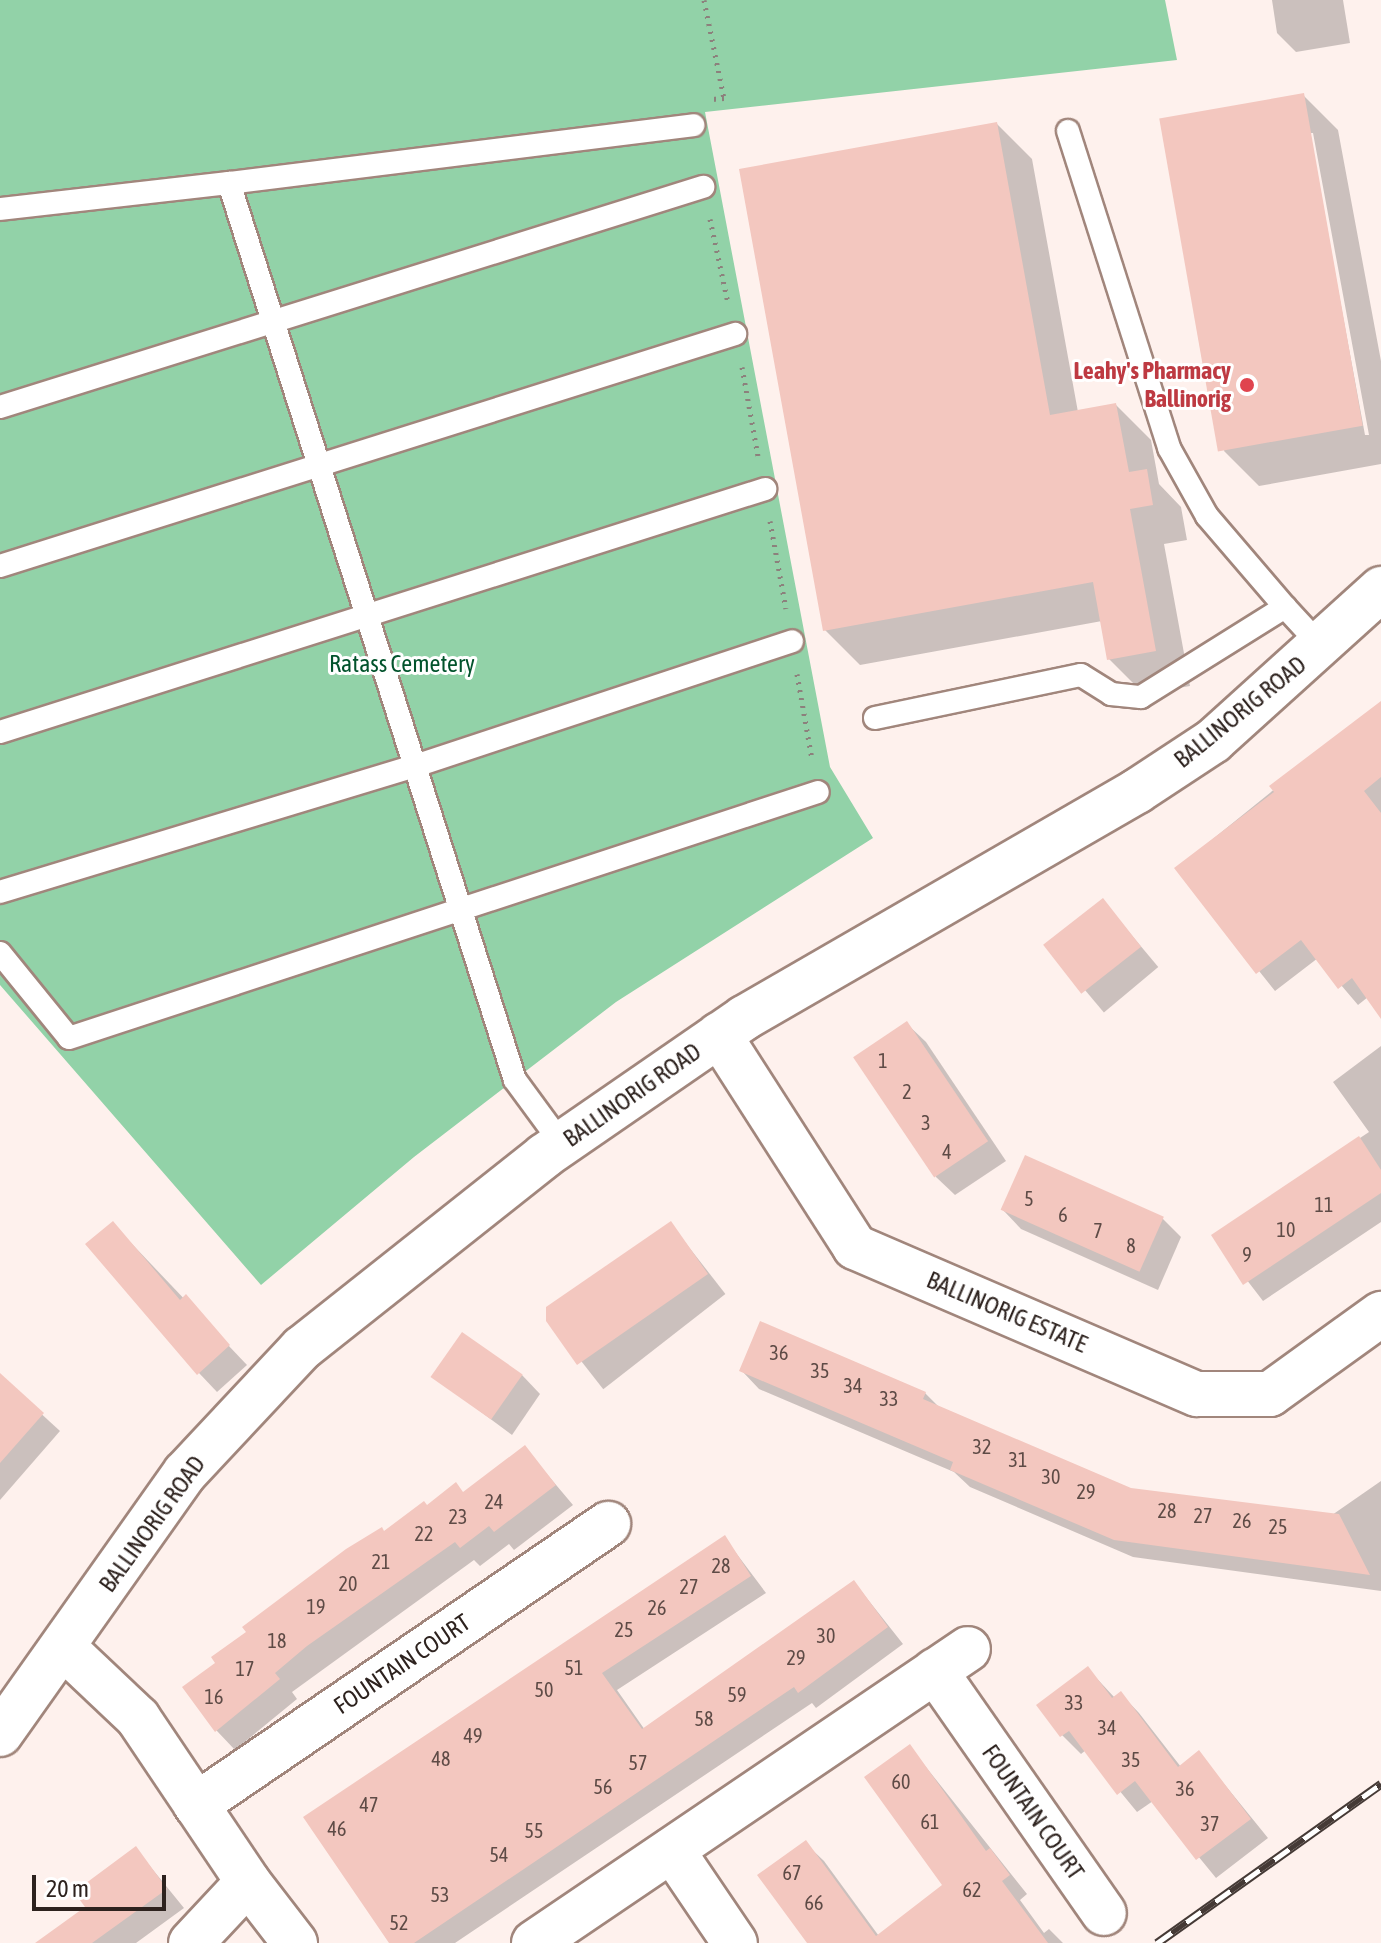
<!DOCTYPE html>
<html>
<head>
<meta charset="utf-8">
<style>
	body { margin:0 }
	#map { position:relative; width:1381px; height:1943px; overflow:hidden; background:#fef1ed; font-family:"Asap Condensed",sans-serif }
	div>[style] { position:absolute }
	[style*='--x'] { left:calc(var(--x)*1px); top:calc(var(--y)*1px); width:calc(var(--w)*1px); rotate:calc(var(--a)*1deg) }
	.green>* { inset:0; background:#92d2a8 }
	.shadow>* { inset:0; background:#0003; transform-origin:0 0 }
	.building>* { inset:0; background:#f3c7bf; transform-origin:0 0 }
	.path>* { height:5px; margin-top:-2.5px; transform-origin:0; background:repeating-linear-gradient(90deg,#8c807c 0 2px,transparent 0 8px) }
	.roads { filter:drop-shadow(2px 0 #a1867c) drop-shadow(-2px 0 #a1867c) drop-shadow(0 2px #a1867c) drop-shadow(0 -2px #a1867c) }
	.service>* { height:22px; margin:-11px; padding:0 11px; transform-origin:11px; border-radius:11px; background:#fff }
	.minor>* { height:44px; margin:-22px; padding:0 22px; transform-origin:22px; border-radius:22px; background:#fff }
	.tertiary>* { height:44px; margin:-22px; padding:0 22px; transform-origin:22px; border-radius:22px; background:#fff }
	.rail>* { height:9px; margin-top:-4.5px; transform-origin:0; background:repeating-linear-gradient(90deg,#fff 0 18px,#453a36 0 36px); box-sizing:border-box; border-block:2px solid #453a36 }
	.dots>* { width:22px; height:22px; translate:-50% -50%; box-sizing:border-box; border:4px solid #fff; border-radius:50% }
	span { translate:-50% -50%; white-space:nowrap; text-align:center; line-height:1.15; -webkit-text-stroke:6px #fff; paint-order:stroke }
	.number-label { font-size:20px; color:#5e4b46 }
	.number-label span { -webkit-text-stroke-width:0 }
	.health-label { font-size:24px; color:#be3a42; font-weight:700 }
	.right { translate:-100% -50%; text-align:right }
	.park-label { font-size:24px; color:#02532c }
	.street-label { font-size:24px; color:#2d221e }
	.scale { position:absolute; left:32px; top:1875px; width:134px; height:36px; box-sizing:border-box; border:4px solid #2d221e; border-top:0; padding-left:10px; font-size:24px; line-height:28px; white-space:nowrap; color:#2d221e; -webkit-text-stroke:6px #fff; paint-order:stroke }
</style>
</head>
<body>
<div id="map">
	<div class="green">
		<i style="clip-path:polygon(0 0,1165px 0,1177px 60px,705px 112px,830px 767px,873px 838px,616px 1002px,414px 1157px,261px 1285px,0 985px)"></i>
	</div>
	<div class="shadow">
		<i style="clip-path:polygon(1272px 0,1343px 0,1350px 43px,1296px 52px,1277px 33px)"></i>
		<i style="clip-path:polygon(evenodd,1303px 95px,1338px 130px,1381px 361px,1381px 464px,1259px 486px,1224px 451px,1303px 95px,1309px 133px,1313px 133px,1369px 435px,1365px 435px,1309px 133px)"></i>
		<i style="clip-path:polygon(997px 124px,1032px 159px,1078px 412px,1116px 405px,1151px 440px,1159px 484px,1181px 507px,1187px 540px,1164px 544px,1190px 686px,1144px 694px,1109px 659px,1102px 621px,860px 665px,825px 630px)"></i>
		<i style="clip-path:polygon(1381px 703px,1381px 1015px,1368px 997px,1358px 1005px,1318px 958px,1275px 991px,1177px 868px)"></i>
		<i style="left:1103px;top:901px;width:86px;height:71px;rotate:50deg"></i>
		<i style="clip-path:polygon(907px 1024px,926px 1042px,1006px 1161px,955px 1195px,936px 1177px)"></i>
		<i style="clip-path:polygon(1381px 1046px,1381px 1222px,1263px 1301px,1213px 1236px,1369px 1132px,1333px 1082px)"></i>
		<i style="clip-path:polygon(1003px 1210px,1163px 1219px,1181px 1237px,1158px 1290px,1021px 1229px)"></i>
		<i style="left:670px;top:1223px;width:90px;height:155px;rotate:52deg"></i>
		<i style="clip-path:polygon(113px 1224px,247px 1365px,217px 1392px,199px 1373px)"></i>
		<i style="clip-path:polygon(742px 1371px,925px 1393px,940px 1408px,1130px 1490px,1332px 1515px,1381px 1481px,1381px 1591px,1133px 1557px,970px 1487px,954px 1472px,759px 1389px)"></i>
		<i style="clip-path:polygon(522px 1375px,540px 1394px,512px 1435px,434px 1377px)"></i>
		<i style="clip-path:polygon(0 1376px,60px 1431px,0 1500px)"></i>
		<i style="clip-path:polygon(525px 1448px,573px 1505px,514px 1550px,509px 1544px,480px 1566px,474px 1560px,292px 1692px,297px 1699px,235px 1750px,217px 1731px,185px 1687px,384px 1533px,427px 1507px,464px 1494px)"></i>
		<i style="clip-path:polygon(724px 1537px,766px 1593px,617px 1690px,645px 1730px,854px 1582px,903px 1644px,816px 1708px,812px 1703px,455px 1943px,392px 1943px,371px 1913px)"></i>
		<i style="clip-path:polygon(1088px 1669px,1115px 1698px,1121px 1694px,1139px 1713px,1181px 1767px,1199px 1753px,1268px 1838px,1216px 1878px,1153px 1801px,1137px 1812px,1086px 1750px,1081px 1754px,1062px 1735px)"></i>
		<i style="clip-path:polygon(910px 1747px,1027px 1894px,1020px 1900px,1044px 1933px,1049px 1929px,1063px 1943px,966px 1943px,945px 1885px)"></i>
		<i style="clip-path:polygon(805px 1843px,824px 1861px,884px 1943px,809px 1943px)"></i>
		<i style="clip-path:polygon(136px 1849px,184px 1908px,136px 1943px,39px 1943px,88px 1907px)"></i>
	</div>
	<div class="building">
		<i style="left:1304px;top:93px;width:338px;height:147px;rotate:80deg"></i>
		<i style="clip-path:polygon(997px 122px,1050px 415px,1116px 403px,1129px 472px,1147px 469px,1153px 505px,1130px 509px,1156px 651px,1107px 660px,1093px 582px,823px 631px,739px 169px)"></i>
		<i style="clip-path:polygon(1381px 701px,1381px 777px,1364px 791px,1381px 813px,1381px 1019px,1352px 978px,1338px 989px,1301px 940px,1256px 974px,1174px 868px,1274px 792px,1269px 786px)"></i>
		<i style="left:1103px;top:898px;width:62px;height:76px;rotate:52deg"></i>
		<i style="left:907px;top:1021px;width:145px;height:65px;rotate:56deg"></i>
		<i style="clip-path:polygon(1359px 1136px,1381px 1170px,1381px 1193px,1243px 1285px,1211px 1235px)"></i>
		<i style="left:1025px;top:1155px;width:152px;height:60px;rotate:24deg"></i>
		<i style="clip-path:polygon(113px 1221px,180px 1300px,186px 1294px,230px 1345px,197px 1375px,85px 1244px)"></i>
		<i style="clip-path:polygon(671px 1221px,708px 1274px,577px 1365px,546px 1321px,546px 1307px)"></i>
		<i style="clip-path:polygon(760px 1321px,926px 1392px,923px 1399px,1131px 1488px,1339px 1514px,1370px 1575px,1114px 1540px,950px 1470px,953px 1462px,739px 1371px)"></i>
		<i style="left:462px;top:1332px;width:74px;height:55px;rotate:35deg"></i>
		<i style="clip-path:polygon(0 1373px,44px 1413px,0 1463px)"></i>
		<i style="clip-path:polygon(525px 1445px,556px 1485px,494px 1532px,489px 1526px,460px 1548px,455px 1542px,307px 1646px,275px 1673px,280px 1679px,215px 1732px,182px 1687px,215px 1663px,211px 1657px,246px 1632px,242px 1627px,346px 1549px,382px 1527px,384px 1531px,424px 1501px,427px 1505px,456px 1482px,463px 1492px)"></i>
		<i style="clip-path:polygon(725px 1535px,751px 1576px,602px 1673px,642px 1729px,854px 1580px,888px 1627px,798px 1693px,794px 1687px,414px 1943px,389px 1943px,303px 1817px)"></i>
		<i style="clip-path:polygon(1088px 1666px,1112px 1698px,1121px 1691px,1178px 1767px,1199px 1750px,1251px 1819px,1196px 1860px,1135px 1781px,1117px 1795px,1069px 1731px,1060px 1737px,1036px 1705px)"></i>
		<i style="clip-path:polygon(910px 1744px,986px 1851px,990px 1848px,1010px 1875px,1002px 1881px,1048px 1943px,807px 1943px,757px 1875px,806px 1840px,876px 1936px,942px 1885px,864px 1777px)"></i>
		<i style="clip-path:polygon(136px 1846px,167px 1889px,92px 1943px,35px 1943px,85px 1907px,74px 1892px)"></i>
	</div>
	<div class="path">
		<i style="--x:704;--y:0;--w:100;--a:78.5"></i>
		<i style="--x:724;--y:98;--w:12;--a:175"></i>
		<i style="--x:710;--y:219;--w:86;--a:77.9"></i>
		<i style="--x:742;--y:367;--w:90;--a:79.8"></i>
		<i style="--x:770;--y:521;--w:89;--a:79.7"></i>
		<i style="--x:797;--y:674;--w:86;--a:80"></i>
	</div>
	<div class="roads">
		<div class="service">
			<i style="--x:1068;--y:131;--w:333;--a:72.3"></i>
			<i style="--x:1169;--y:448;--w:78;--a:60.8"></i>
			<i style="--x:1207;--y:516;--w:120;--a:49.4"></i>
			<i style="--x:229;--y:183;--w:468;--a:-7.1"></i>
			<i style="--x:0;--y:209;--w:230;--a:-6.5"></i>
			<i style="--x:229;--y:183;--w:941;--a:72.32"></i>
			<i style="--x:515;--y:1080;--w:79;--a:53.7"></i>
			<i style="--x:0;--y:407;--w:737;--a:-17.38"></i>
			<i style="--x:0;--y:566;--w:771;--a:-17.52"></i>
			<i style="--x:875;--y:718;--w:210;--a:-11.8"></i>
			<i style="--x:1081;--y:675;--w:36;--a:32"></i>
			<i style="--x:1111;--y:694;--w:30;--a:6"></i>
			<i style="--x:1141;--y:697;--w:170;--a:-32"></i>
			<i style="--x:1285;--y:607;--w:53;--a:47.3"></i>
			<i style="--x:0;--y:732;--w:803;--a:-17.62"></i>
			<i style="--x:0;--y:892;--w:434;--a:-16.9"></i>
			<i style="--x:415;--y:766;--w:397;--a:-18.3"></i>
			<i style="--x:0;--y:953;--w:109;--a:50.9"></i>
			<i style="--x:69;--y:1038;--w:788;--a:-18.18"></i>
		</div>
		<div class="minor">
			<i style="--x:719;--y:1035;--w:252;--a:57.3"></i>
			<i style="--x:855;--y:1247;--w:372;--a:23.3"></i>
			<i style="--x:1197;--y:1394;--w:73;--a:0"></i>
			<i style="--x:1270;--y:1394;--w:137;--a:-35.8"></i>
			<i style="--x:63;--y:1647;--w:103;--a:43.4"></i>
			<i style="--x:138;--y:1718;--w:197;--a:56.1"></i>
			<i style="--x:248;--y:1882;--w:77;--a:52.4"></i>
			<i style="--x:935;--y:1671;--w:295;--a:55.1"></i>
			<i style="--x:196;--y:1805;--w:499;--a:-34.3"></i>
			<i style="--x:672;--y:1850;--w:112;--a:55.9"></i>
			<i style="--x:191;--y:1943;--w:83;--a:-46.9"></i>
			<i style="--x:534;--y:1943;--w:524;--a:-34.11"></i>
		</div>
		<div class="tertiary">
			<i style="--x:0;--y:1734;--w:320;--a:-54.7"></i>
			<i style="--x:185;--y:1473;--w:171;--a:-46.9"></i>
			<i style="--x:302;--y:1348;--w:309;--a:-38.4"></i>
			<i style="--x:544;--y:1156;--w:243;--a:-34.6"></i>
			<i style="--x:744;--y:1018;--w:454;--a:-30"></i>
			<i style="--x:1137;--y:791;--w:91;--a:-33.3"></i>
			<i style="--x:1213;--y:741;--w:227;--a:-42.1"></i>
		</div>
	</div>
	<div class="rail">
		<i style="--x:1157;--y:1943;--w:275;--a:-35.4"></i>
	</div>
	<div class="dots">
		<i style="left:1247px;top:385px;background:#e0444e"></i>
	</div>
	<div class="number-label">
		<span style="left:883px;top:1060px">1</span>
		<span style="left:907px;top:1091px">2</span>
		<span style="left:926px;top:1122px">3</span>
		<span style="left:947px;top:1151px">4</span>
		<span style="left:1029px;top:1198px">5</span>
		<span style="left:1324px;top:1204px">11</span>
		<span style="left:1063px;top:1214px">6</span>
		<span style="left:1286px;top:1229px">10</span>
		<span style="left:1098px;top:1230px">7</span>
		<span style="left:1131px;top:1245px">8</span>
		<span style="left:1247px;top:1254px">9</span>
		<span style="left:779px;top:1352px">36</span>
		<span style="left:820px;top:1370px">35</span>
		<span style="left:853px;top:1385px">34</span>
		<span style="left:889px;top:1398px">33</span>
		<span style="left:982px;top:1446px">32</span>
		<span style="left:1018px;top:1459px">31</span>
		<span style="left:1051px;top:1476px">30</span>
		<span style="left:1086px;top:1491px">29</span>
		<span style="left:494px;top:1501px">24</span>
		<span style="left:1167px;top:1510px">28</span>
		<span style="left:1203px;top:1515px">27</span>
		<span style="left:458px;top:1516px">23</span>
		<span style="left:1242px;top:1520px">26</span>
		<span style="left:1278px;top:1526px">25</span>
		<span style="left:424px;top:1533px">22</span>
		<span style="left:381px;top:1561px">21</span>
		<span style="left:721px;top:1565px">28</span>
		<span style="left:348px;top:1583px">20</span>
		<span style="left:689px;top:1586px">27</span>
		<span style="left:316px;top:1606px">19</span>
		<span style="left:657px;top:1607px">26</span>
		<span style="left:624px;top:1629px">25</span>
		<span style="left:826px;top:1635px">30</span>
		<span style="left:277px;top:1640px">18</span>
		<span style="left:796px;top:1657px">29</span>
		<span style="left:574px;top:1667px">51</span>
		<span style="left:245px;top:1668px">17</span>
		<span style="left:544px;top:1689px">50</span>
		<span style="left:737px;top:1694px">59</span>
		<span style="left:214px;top:1696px">16</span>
		<span style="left:1074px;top:1702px">33</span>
		<span style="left:704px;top:1718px">58</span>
		<span style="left:1107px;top:1727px">34</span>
		<span style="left:473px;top:1735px">49</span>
		<span style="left:441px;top:1758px">48</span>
		<span style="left:1131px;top:1759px">35</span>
		<span style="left:638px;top:1762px">57</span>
		<span style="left:901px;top:1781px">60</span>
		<span style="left:603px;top:1786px">56</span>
		<span style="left:1185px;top:1788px">36</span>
		<span style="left:369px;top:1804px">47</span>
		<span style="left:930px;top:1821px">61</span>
		<span style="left:1210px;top:1823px">37</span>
		<span style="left:337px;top:1828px">46</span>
		<span style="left:534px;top:1830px">55</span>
		<span style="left:499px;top:1854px">54</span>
		<span style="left:792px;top:1872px">67</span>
		<span style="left:972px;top:1889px">62</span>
		<span style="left:440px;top:1894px">53</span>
		<span style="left:814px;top:1902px">66</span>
		<span style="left:399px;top:1922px">52</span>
	</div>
	<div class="health-label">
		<span class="right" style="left:1231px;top:385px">Leahy's Pharmacy<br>Ballinorig</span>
	</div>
	<div class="park-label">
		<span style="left:402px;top:664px">Ratass Cemetery</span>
	</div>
	<div class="street-label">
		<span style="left:1240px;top:712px;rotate:-39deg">BALLINORIG ROAD</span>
		<span style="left:632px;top:1095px;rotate:-35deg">BALLINORIG ROAD</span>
		<span style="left:1007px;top:1312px;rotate:23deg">BALLINORIG ESTATE</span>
		<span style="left:152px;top:1524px;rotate:-54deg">BALLINORIG ROAD</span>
		<span style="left:402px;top:1664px;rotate:-34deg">FOUNTAIN COURT</span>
		<span style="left:1033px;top:1812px;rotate:55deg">FOUNTAIN COURT</span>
	</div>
	<div class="scale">20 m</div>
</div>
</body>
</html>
